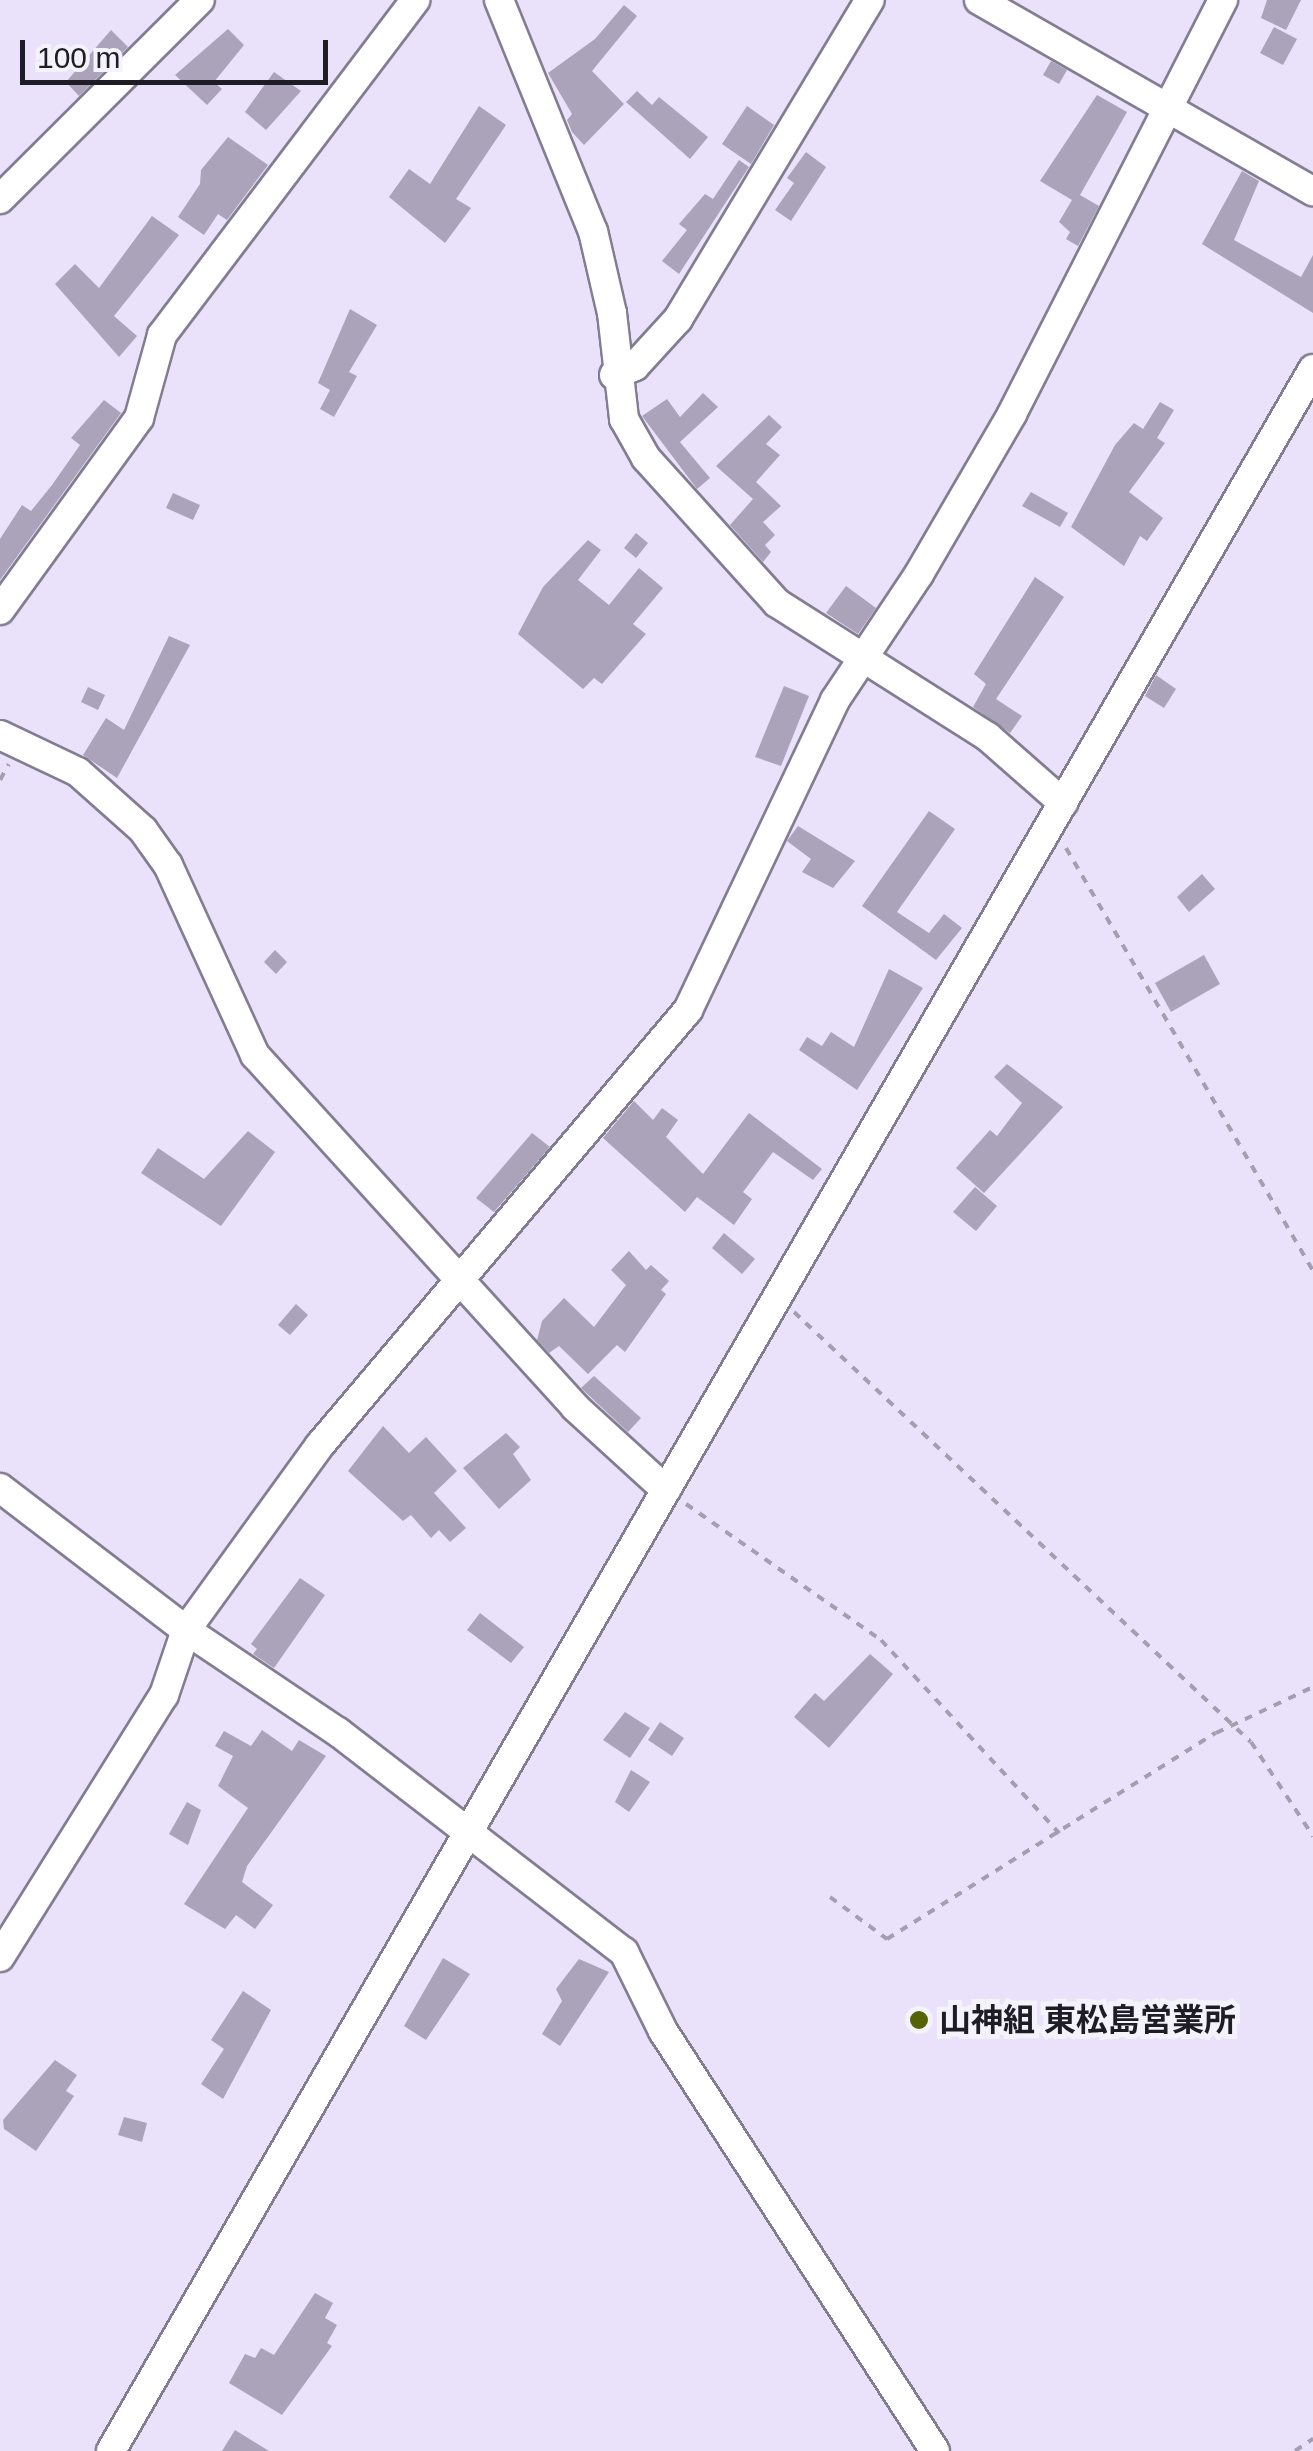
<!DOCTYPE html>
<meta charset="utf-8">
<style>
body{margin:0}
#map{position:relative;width:1313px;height:2451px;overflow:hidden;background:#e9e2fa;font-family:Arial,"Noto Sans JP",sans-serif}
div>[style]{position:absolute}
.building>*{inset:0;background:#aaa3ba}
.path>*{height:4px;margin-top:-2px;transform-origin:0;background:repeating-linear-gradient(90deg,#a39eb0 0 8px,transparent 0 16px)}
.roads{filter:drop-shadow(2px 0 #837d92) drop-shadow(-2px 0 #837d92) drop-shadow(0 2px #837d92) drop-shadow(0 -2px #837d92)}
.minor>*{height:28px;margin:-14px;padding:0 14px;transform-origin:14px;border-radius:14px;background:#fff}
.dots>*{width:28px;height:28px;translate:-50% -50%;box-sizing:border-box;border:5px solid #f4f2fb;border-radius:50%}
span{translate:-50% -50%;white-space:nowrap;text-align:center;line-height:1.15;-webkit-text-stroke:10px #f4f2fb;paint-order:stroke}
.poi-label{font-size:32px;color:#1e1c24;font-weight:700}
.left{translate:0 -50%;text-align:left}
.scale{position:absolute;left:20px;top:40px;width:308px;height:45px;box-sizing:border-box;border:5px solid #1e1c24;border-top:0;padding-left:12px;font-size:30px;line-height:35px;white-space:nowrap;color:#1e1c24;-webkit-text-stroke:8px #f4f2fb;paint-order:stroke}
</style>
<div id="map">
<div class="building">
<i style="clip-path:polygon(1267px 0,1301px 0,1286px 30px,1261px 18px)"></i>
<i style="clip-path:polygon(624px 5px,637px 16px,592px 71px,624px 104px,584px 145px,572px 132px,567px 120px,572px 114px,548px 73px,595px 39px)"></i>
<i style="clip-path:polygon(1274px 27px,1297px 39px,1283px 65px,1260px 53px)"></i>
<i style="clip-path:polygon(228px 29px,244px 45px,214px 82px,222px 89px,207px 105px,175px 75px)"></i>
<i style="clip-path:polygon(111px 30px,128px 47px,79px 96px,66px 82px)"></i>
<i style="clip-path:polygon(1051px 61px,1067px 70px,1059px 84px,1043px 75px)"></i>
<i style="clip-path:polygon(274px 72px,301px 91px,266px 130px,245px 112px)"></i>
<i style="clip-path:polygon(637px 91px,652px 105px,659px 97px,708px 137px,690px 159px,626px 102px)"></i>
<i style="clip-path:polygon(1097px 95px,1127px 112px,1080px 195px,1099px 206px,1078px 246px,1066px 239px,1070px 232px,1059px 222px,1072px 200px,1040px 181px)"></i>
<i style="clip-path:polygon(479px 106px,506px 125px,456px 199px,471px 208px,445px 243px,389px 197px,409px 169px,430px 184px)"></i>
<i style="clip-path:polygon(747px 106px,774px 125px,751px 164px,722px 144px)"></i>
<i style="clip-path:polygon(228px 137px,268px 165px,227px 220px,218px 214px,204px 235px,178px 217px,200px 184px,201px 170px)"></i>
<i style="clip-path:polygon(806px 152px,826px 167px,791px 221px,775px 210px,794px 183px,787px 178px)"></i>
<i style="clip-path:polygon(739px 160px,749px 167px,679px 274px,662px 261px,687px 230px,679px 224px,705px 194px,713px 199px)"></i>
<i style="clip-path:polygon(1242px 171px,1259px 181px,1234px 240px,1301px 277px,1313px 255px,1313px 313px,1202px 244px)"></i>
<i style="clip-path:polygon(152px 216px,179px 235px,114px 316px,137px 336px,119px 357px,55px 284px,75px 264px,99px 288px)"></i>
<i style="clip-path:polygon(350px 309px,377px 325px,349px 372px,357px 376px,334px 417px,320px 409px,330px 390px,318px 383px)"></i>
<i style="clip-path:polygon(703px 393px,718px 407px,680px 442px,710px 478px,697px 489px,642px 416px,667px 399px,680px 417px)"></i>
<i style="clip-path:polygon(104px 400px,121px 413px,0 580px,0 539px,22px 505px,31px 511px,52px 485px,80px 445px,71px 438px)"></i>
<i style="clip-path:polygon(1160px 402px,1174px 410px,1157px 438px,1165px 443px,1129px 492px,1163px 518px,1147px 541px,1140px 536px,1124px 566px,1071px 527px,1115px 445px,1134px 423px,1143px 429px)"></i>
<i style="clip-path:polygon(769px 415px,782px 427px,766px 444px,780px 455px,756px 482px,781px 506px,763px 522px,775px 535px,765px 545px,771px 552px,763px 562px,730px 525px,753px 499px,716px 466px)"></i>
<i style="clip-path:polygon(1031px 492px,1068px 513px,1060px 527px,1022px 506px)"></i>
<i style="clip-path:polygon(173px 493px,200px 505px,193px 520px,166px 508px)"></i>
<i style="clip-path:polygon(636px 533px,648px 543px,636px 558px,624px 548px)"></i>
<i style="clip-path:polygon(588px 540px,601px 550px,578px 580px,609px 605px,639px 568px,663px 588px,633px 624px,646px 634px,602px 684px,594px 678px,583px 689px,518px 634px,543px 587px)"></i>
<i style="clip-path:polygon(1035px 577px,1064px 597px,996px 699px,1022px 716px,1010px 733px,973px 707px,986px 684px,974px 674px)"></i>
<i style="clip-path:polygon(846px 586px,876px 608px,858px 634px,826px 613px)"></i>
<i style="clip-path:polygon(169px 636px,190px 645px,117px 778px,83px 755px,106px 718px,124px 730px)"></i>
<i style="clip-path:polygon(1156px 675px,1176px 689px,1164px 708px,1145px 696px)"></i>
<i style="clip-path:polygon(784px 686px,809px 696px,781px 766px,755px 757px)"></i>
<i style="clip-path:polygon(88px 687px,105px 695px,98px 710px,81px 702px)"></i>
<i style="clip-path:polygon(929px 811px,955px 829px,897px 912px,929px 933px,944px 914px,962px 928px,936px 960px,862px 906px)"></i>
<i style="clip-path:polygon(798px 826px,855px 861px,833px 888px,802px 872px,811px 859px,787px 841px)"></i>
<i style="clip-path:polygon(1202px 874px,1215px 889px,1189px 912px,1177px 897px)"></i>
<i style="clip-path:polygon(275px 950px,287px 962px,276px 974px,264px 962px)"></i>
<i style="clip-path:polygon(1204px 955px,1220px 984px,1171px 1012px,1155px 983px)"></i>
<i style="clip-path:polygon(889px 969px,923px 988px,857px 1090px,799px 1050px,807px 1037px,822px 1046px,831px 1032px,854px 1047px)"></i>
<i style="clip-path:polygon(1007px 1064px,1063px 1107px,984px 1193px,956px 1168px,990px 1130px,997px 1136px,1022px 1103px,994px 1077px)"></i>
<i style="clip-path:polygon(634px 1101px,653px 1120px,662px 1108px,678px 1120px,666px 1137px,703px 1174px,749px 1113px,822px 1169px,813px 1180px,773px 1152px,743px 1192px,752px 1199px,734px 1225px,697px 1197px,685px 1212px,603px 1138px)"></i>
<i style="clip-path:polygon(248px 1131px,275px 1152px,221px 1226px,141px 1173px,158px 1148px,204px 1179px)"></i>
<i style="clip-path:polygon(532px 1133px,550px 1147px,494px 1212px,476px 1198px)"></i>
<i style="clip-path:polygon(975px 1187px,997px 1206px,976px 1231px,953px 1212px)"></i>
<i style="clip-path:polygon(724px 1233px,755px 1259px,742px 1274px,712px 1248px)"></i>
<i style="clip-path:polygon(629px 1251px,646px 1270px,651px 1265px,669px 1281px,661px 1290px,666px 1294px,625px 1352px,617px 1345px,588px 1374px,559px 1346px,549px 1353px,537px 1340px,542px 1321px,564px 1298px,594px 1327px,626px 1285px,611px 1270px)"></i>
<i style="clip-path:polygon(296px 1304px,308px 1315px,290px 1335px,278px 1325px)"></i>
<i style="clip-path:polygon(594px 1376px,641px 1418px,628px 1432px,581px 1388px)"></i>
<i style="clip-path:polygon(383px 1426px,409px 1453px,426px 1437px,457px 1471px,434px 1493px,466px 1528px,450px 1542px,439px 1530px,431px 1538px,411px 1515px,403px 1521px,348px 1471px)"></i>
<i style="clip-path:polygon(506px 1433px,520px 1447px,513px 1454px,531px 1480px,499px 1509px,463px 1468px)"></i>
<i style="clip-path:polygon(300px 1578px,325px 1595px,274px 1668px,253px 1654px,257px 1649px,251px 1644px)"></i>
<i style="clip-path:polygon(480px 1613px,524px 1647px,511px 1663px,467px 1630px)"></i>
<i style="clip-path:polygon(870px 1654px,893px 1674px,829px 1748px,794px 1717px,815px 1693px,824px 1701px)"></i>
<i style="clip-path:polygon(625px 1712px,650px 1728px,630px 1758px,603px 1740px)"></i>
<i style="clip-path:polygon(660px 1722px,684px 1738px,672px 1756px,648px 1740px)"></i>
<i style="clip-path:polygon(262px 1730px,292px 1751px,299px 1740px,326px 1756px,247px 1866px,242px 1882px,273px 1905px,255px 1929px,236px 1915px,225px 1929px,184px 1904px,248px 1808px,218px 1786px,233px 1756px,215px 1746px,224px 1731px,251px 1746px)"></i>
<i style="clip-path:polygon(631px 1770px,650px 1782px,629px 1812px,615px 1802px)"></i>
<i style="clip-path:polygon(187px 1802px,201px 1810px,188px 1845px,169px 1834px)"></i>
<i style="clip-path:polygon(443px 1958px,470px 1974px,426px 2040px,404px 2026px)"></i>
<i style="clip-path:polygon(579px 1959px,609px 1972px,560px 2046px,542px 2034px,562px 2001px,556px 1989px)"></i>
<i style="clip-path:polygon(243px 1991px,271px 2010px,223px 2099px,201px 2084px,224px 2049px,211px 2040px)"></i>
<i style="clip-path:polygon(55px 2060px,77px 2075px,66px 2091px,74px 2096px,36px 2151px,4px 2129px,3px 2120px)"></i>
<i style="clip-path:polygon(124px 2117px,147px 2123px,142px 2142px,118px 2135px)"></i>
<i style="clip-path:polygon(315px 2293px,333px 2303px,325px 2318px,337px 2325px,327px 2343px,332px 2346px,282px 2415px,229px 2383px,245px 2354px,255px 2358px,261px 2348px,274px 2355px)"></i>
<i style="clip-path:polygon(235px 2430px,269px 2451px,222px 2451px)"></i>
</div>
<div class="path">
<i style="left:0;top:780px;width:18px;rotate:-61deg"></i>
<i style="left:1066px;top:848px;width:490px;rotate:59.7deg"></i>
<i style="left:794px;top:1312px;width:627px;rotate:43.26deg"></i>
<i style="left:1251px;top:1742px;width:113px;rotate:56.6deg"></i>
<i style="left:686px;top:1504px;width:238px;rotate:34.9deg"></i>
<i style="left:881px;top:1640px;width:263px;rotate:47.3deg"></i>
<i style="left:830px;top:1897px;width:71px;rotate:36.4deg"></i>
<i style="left:887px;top:1939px;width:388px;rotate:-32.1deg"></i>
<i style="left:1216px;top:1733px;width:107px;rotate:-25.4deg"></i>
<i style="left:1295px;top:2451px;width:22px;rotate:-34deg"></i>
</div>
<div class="roads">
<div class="minor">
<i style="left:499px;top:0;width:249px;rotate:67.9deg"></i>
<i style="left:593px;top:231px;width:84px;rotate:77deg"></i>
<i style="left:612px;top:313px;width:107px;rotate:83.5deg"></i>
<i style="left:624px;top:419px;width:45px;rotate:60.6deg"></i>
<i style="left:646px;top:458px;width:195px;rotate:47.9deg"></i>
<i style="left:777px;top:603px;width:250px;rotate:32.4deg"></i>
<i style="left:988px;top:737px;width:100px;rotate:41.3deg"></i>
<i style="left:979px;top:0;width:385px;rotate:29.8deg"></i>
<i style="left:0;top:199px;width:282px;rotate:-44.9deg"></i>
<i style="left:614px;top:375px;width:23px;rotate:-23deg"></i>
<i style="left:635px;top:366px;width:64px;rotate:-47.5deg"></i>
<i style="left:678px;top:319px;width:372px;rotate:-59deg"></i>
<i style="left:0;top:610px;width:237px;rotate:-54.1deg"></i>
<i style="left:139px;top:418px;width:86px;rotate:-74.5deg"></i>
<i style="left:162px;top:335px;width:420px;rotate:-52.9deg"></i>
<i style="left:0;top:735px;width:86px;rotate:25.4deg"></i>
<i style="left:78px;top:772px;width:87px;rotate:41.7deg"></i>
<i style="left:143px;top:830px;width:43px;rotate:54.5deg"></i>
<i style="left:168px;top:865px;width:209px;rotate:65.4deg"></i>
<i style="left:255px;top:1055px;width:476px;rotate:47.7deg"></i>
<i style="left:575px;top:1407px;width:123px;rotate:42.4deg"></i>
<i style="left:0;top:1488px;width:234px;rotate:37.4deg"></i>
<i style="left:186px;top:1630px;width:183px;rotate:33.9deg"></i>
<i style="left:338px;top:1732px;width:361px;rotate:37.6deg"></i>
<i style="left:624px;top:1952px;width:88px;rotate:63.7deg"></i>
<i style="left:663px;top:2031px;width:500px;rotate:57.07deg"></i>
<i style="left:0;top:1957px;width:309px;rotate:-58deg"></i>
<i style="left:164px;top:1695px;width:69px;rotate:-71.3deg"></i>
<i style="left:186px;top:1630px;width:228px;rotate:-54.1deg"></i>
<i style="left:320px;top:1445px;width:570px;rotate:-49.77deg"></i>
<i style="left:688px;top:1010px;width:343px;rotate:-64.6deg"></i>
<i style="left:835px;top:700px;width:151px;rotate:-56.3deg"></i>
<i style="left:919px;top:574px;width:185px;rotate:-59.8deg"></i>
<i style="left:1012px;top:414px;width:465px;rotate:-63deg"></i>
<i style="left:111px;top:2451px;width:2404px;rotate:-60deg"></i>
</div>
</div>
<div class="dots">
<i style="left:919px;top:2020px;background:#556305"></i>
</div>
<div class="poi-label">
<span class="left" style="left:939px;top:2020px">山神組 東松島営業所</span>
</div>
<div class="scale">100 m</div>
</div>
